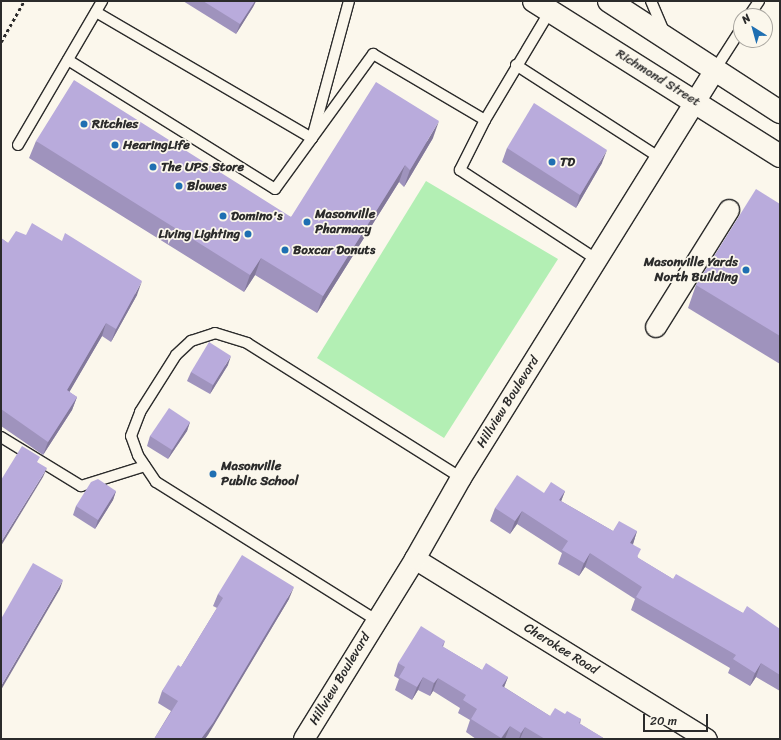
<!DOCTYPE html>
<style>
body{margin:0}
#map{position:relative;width:781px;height:740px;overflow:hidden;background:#fbf7ec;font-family:Sriracha,sans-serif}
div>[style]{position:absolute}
.green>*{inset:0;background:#b3efb4}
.path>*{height:2.5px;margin-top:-1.25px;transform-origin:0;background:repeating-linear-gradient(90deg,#2b2b2b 0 3px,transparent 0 6px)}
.roads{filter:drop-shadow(1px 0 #2b2b2b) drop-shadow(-1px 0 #2b2b2b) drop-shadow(0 1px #2b2b2b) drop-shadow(0 -1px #2b2b2b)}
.lane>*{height:10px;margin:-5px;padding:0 5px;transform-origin:5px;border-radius:5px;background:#fbf7ec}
.street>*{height:20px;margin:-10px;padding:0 10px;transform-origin:10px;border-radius:10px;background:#fbf7ec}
.secondary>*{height:22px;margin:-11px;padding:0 11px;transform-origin:11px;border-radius:11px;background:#fbf7ec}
.wall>*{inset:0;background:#9f93bd}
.shaded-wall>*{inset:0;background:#82789a}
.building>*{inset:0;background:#b9abdc}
.dots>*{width:11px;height:11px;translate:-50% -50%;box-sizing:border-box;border:2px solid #fbf7ec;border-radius:50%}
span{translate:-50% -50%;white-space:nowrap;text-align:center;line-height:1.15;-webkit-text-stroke:3.5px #fbf7ec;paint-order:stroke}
.street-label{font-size:13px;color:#2b2b2b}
.poi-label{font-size:13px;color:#2b2b2b;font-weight:700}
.left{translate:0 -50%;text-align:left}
.right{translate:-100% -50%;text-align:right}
.frame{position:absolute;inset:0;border:2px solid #2b2b2b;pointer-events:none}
.north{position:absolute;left:733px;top:8px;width:40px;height:40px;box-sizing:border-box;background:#fbf7ec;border:1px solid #a8a59f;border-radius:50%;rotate:323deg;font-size:11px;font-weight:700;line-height:16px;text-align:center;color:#2b2b2b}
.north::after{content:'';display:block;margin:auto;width:14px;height:18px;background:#1f6fb2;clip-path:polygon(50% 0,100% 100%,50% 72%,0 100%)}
.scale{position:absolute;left:643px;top:714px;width:65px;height:18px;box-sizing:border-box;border:2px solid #2b2b2b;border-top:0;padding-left:5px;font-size:12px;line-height:14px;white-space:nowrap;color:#2b2b2b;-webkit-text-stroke:3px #fbf7ec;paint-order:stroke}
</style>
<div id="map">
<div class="green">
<i style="clip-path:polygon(426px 181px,558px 259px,444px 438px,317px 358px)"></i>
</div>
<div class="path">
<i style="left:1px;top:42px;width:47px;rotate:-60.7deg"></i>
</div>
<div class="roads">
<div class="lane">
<i style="left:651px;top:1px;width:34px;rotate:67deg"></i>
<i style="left:96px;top:12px;width:250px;rotate:30.3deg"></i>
<i style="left:312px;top:138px;width:104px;rotate:-54deg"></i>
<i style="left:373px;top:54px;width:130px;rotate:30.5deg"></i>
<i style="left:485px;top:120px;width:127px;rotate:-59.2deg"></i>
<i style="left:749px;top:16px;width:18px;rotate:-56deg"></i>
<i style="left:68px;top:60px;width:244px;rotate:31.9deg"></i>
<i style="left:275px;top:189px;width:63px;rotate:-54deg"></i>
<i style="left:312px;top:138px;width:142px;rotate:-74.9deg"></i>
<i style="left:516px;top:65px;width:170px;rotate:32.8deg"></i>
<i style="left:716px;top:68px;width:46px;rotate:-57.3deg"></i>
<i style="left:485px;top:120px;width:56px;rotate:116.6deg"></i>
<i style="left:460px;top:170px;width:163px;rotate:33.2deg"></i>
<i style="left:18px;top:145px;width:167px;rotate:-59.7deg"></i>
<i style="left:1px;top:437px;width:94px;rotate:31.5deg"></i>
<i style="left:81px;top:486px;width:67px;rotate:-17.4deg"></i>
<i style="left:376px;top:620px;width:260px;rotate:-147.9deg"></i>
<i style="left:156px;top:482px;width:32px;rotate:-124deg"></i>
<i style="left:138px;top:455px;width:20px;rotate:-110deg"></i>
<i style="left:131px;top:436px;width:26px;rotate:-69deg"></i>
<i style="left:140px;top:412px;width:67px;rotate:-57.7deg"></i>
<i style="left:176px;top:355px;width:21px;rotate:-43deg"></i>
<i style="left:191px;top:341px;width:25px;rotate:-18deg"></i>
<i style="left:215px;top:333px;width:34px;rotate:17deg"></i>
<i style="left:247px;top:343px;width:253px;rotate:32.2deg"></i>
</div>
<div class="street">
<i style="left:656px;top:327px;width:138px;rotate:-58deg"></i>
<i style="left:415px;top:559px;width:343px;rotate:31.7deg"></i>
<i style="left:304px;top:739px;width:211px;rotate:-58.3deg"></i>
<i style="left:415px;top:559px;width:93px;rotate:-60.4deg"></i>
<i style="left:461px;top:478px;width:483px;rotate:-58.1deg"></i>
</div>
<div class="secondary">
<i style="left:534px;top:1px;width:291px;rotate:32.2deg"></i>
<i style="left:609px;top:1px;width:204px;rotate:33deg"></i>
</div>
</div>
<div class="wall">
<i style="clip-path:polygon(183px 1px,256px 1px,253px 7px,236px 34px)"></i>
<i style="clip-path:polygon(433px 138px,404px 187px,399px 182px,317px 313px,255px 275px,244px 292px,29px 158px,36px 141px,291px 217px)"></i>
<i style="clip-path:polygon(507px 148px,602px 163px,576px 208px,502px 162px)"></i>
<i style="clip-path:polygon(780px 204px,780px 364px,688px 308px,696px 285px)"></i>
<i style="clip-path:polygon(1px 238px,8px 243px,137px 295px,111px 342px,102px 336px,69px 392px,77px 397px,72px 410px,43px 455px,1px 426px)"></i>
<i style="clip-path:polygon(228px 365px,210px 394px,187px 381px,191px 372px)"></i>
<i style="clip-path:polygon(190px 422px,187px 431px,168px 459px,147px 446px,150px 436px)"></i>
<i style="clip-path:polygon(116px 491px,113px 500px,95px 529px,73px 515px,76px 506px)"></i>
<i style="clip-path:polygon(565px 491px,561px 501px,613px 531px,637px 531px,633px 544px,638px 558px,673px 579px,743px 613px,780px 629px,780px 691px,756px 677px,750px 686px,728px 673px,730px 668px,631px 610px,635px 599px,585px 567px,579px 576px,558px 564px,562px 553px,517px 524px,510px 534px,490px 521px,495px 508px,544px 493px)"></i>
<i style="clip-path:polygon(218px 594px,289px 599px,205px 739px,154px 739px,171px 711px,158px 703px,162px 691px,181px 667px,217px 608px,213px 606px)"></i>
<i style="clip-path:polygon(445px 641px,443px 647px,482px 670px,508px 677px,504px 687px,550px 716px,565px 714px,581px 719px,580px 724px,605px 739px,476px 739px,466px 732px,470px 720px,458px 713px,460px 708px,433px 691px,430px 696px,418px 690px,412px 700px,395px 690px,399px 679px,394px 676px,398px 663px)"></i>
</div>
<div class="shaded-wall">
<i style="clip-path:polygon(255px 1px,256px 1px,253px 7px,236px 34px,240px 24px)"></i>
<i style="clip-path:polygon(439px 121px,433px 138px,404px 187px,410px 170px)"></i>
<i style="clip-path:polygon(607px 150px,602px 163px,576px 208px,580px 195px)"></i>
<i style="clip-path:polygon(405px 165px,399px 182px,317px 313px,323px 296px)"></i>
<i style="clip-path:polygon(261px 258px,255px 275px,244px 292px,250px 275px)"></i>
<i style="clip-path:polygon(142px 281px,137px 295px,111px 342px,116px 329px)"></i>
<i style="clip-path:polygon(106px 323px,102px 336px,63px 403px,67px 390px)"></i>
<i style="clip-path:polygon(231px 356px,228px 365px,210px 394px,213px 385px)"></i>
<i style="clip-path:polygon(77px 397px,72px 410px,43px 455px,48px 442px)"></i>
<i style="clip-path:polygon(190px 422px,187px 431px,168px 459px,172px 450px)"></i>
<i style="clip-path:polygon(47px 468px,43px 477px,1px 546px,1px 542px)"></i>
<i style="clip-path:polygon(116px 491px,113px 500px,95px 529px,98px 520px)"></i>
<i style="clip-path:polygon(565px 491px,560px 504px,559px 500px)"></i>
<i style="clip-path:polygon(522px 511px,517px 524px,510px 534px,515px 521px)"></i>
<i style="clip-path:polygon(637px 531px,633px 544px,630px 543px)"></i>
<i style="clip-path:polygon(590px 553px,585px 567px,579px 576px,584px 563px)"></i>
<i style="clip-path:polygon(63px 580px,60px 589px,1px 690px,1px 686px)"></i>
<i style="clip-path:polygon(294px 587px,289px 599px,208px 735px,205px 739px,201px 739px)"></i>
<i style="clip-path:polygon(761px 663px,756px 677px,750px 686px,755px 673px)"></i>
<i style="clip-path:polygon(423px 677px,418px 690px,412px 700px,417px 687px)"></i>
<i style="clip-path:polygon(508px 677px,503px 690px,502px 686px)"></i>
<i style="clip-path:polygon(438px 678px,433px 691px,430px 696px,434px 683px)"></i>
<i style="clip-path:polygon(510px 726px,505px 739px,501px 739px)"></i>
<i style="clip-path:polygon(525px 727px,520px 739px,519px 739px,521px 733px)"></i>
</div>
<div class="building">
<i style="clip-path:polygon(203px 1px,255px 1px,240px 24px)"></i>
<i style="clip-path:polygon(74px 80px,291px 217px,376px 82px,439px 121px,410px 170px,405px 165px,323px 296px,261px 258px,250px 275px,36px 141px)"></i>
<i style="clip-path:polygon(534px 103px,607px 150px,580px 195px,507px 148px)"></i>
<i style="clip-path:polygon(756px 189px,780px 204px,780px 336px,696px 285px)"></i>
<i style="clip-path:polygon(32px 223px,62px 241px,65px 233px,142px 281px,116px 329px,106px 323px,67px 390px,77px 397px,48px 442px,1px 409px,1px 238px,8px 243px,16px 231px,26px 235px)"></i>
<i style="clip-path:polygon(209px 342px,231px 356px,213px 385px,191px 372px)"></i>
<i style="clip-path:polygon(169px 408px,190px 422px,172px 450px,150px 436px)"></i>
<i style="clip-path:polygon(22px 446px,40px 457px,37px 462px,47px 468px,1px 542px,1px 480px)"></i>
<i style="clip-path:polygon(517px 475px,544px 493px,551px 482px,565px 491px,559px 500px,613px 531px,619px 521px,637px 531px,630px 543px,641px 549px,637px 557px,673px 579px,676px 574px,743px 613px,747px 606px,780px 629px,780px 675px,761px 663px,755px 673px,733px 659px,736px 655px,636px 597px,642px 587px,590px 553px,584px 563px,562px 550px,568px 541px,522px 511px,515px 521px,495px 508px)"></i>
<i style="clip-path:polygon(98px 479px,116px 491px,98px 520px,76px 506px,91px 482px)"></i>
<i style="clip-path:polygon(242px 555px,294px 587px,213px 723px,201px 739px,154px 739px,178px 701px,162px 691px,178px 665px,181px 667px,223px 598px,218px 594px)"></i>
<i style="clip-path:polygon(33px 563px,63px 580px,1px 686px,1px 619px)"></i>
<i style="clip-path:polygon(421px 626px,445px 641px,442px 646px,482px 670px,486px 663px,508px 677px,502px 686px,550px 716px,555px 708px,565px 714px,567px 711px,581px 719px,579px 723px,605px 739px,545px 739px,525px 727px,521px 733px,510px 726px,501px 738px,471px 719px,477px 709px,463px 700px,466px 695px,438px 678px,434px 683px,423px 677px,417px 687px,399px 677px,405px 667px,398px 663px)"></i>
</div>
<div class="dots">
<i style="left:84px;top:124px;background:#1f6fb2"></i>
<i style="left:115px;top:145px;background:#1f6fb2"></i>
<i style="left:552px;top:162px;background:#1f6fb2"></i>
<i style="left:153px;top:167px;background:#1f6fb2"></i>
<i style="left:179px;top:186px;background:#1f6fb2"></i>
<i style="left:223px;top:216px;background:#1f6fb2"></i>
<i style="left:307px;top:222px;background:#1f6fb2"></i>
<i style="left:248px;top:234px;background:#1f6fb2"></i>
<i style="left:285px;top:250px;background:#1f6fb2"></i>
<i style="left:746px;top:270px;background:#1f6fb2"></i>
<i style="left:213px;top:474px;background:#1f6fb2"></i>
</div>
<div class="street-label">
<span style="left:658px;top:78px;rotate:32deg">Richmond Street</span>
<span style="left:508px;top:402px;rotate:-58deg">Hillview Boulevard</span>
<span style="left:561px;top:649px;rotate:32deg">Cherokee Road</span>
<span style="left:340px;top:679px;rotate:-59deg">Hillview Boulevard</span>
</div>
<div class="poi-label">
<span class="left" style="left:92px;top:124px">Ritchies</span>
<span class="left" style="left:123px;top:145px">HearingLife</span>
<span class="left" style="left:560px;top:162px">TD</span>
<span class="left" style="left:161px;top:167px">The UPS Store</span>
<span class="left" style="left:187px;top:186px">Blowes</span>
<span class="left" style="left:315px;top:222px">Masonville<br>Pharmacy</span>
<span class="left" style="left:231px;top:216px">Domino's</span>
<span class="right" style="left:240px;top:234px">Living Lighting</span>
<span class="left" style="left:293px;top:250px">Boxcar Donuts</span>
<span class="right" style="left:738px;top:270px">Masonville Yards<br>North Building</span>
<span class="left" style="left:221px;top:474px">Masonville<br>Public School</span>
</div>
<div class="frame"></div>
<div class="north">N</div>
<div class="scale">20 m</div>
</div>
